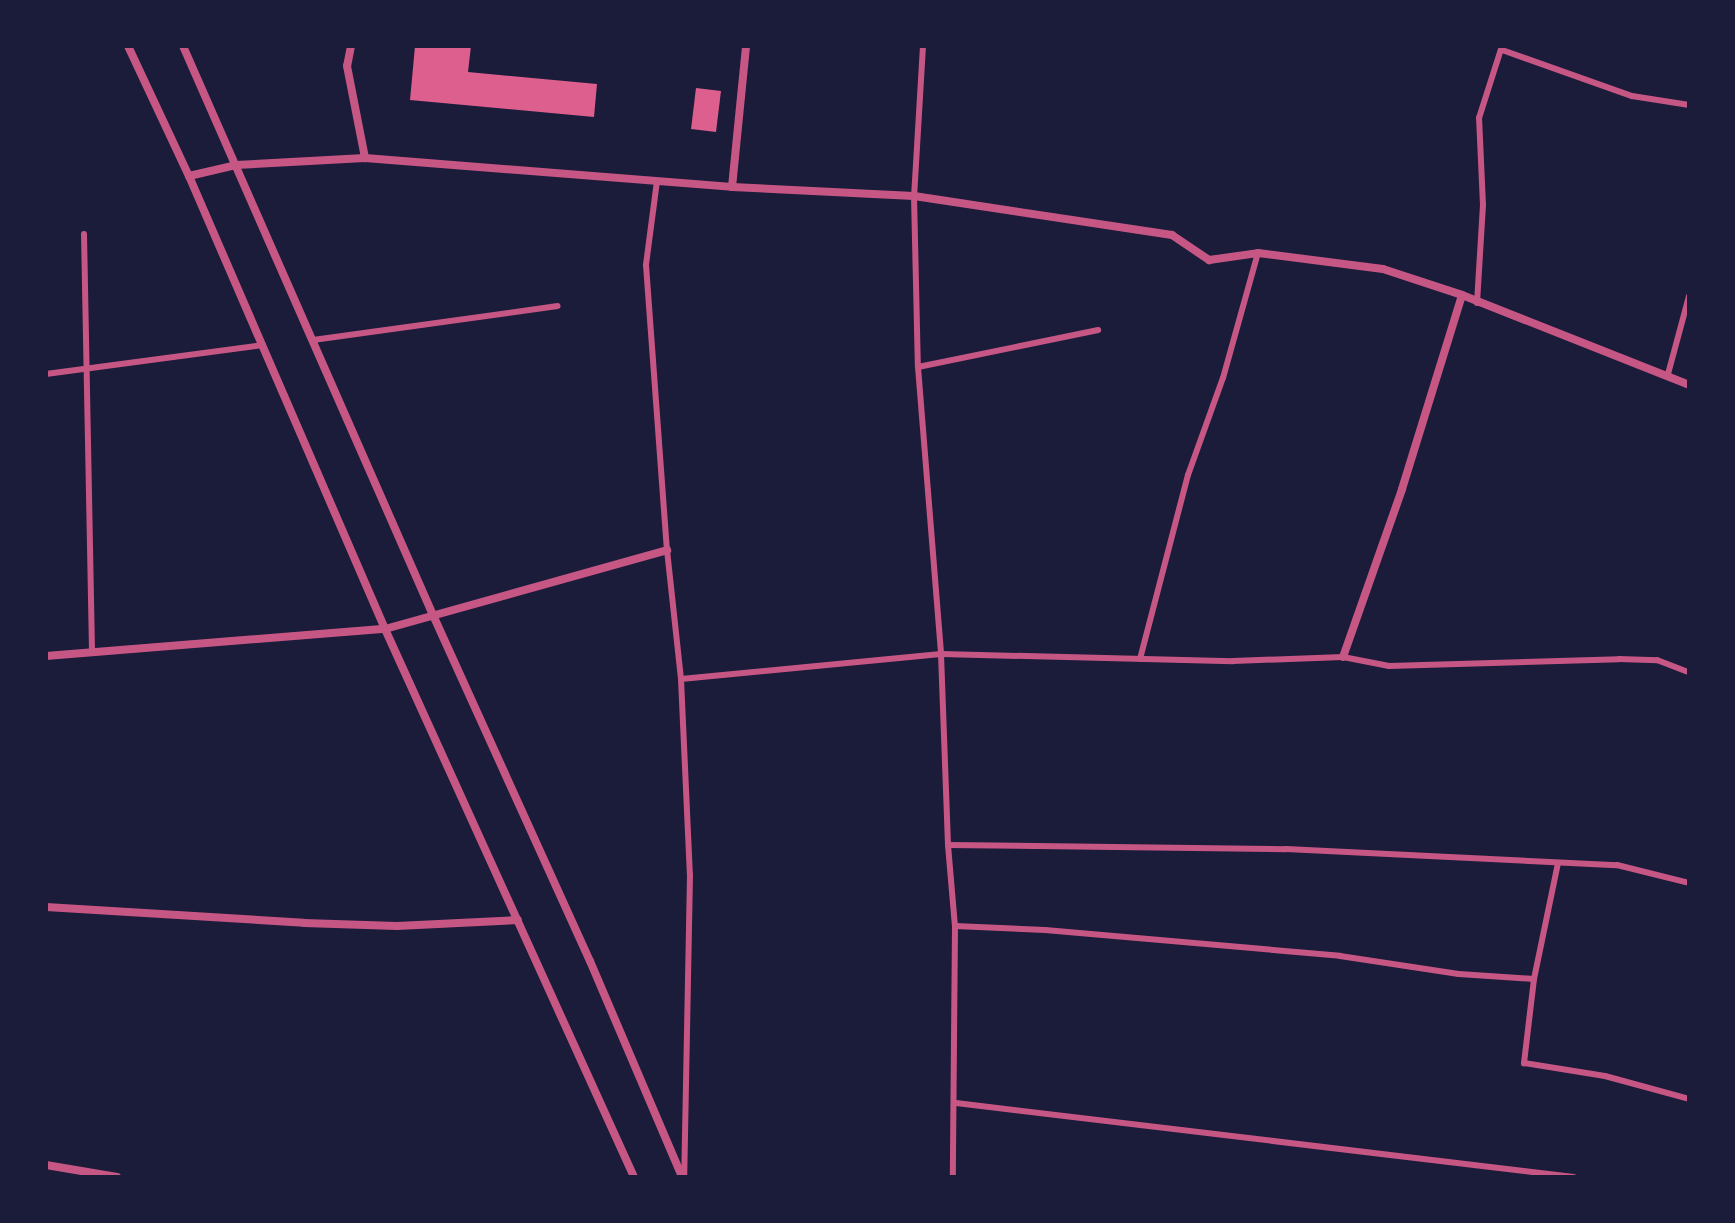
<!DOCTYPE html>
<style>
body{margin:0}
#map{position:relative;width:1735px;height:1223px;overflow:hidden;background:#1b1b3a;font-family:"Times New Roman",serif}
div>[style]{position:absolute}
.building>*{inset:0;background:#dd5f8e}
.service>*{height:6px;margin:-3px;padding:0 3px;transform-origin:3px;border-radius:3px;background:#c65784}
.minor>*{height:8px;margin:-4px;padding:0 4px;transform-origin:4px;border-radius:4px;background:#c65784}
span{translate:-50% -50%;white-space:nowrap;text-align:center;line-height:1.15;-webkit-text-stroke:8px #1b1b3a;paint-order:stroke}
.frame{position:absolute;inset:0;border:48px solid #1b1b3a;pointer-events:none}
</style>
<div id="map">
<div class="building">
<i style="clip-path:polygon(415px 46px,471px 46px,468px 72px,597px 84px,594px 117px,410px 100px)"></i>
<i style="clip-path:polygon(696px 88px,721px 91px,716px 132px,691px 129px)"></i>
</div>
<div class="service">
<i style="left:923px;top:46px;width:150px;rotate:93.4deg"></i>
<i style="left:914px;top:196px;width:171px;rotate:88.7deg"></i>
<i style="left:918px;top:367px;width:288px;rotate:85.4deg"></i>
<i style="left:941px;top:654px;width:191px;rotate:87.9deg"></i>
<i style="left:948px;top:845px;width:81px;rotate:85.1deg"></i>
<i style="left:955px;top:926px;width:251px;rotate:90.5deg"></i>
<i style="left:1502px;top:50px;width:138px;rotate:19.5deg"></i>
<i style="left:1632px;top:96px;width:58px;rotate:9deg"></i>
<i style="left:657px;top:181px;width:85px;rotate:97.5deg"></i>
<i style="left:646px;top:265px;width:286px;rotate:85.8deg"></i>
<i style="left:667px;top:550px;width:130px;rotate:83.8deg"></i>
<i style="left:681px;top:679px;width:196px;rotate:87.4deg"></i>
<i style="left:690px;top:875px;width:302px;rotate:91.1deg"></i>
<i style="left:84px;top:234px;width:416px;rotate:88.9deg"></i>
<i style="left:1477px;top:303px;width:98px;rotate:-86.5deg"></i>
<i style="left:1483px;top:205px;width:87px;rotate:-92.6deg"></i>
<i style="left:1479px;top:118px;width:76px;rotate:-72.3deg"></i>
<i style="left:313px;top:340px;width:247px;rotate:-7.9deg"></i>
<i style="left:918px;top:367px;width:184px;rotate:-11.6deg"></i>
<i style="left:46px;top:374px;width:219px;rotate:-7.6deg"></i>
<i style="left:1668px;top:374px;width:81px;rotate:-74.9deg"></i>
<i style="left:1140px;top:659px;width:190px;rotate:-75.4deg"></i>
<i style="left:1188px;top:475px;width:103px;rotate:-70.2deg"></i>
<i style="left:1223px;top:378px;width:130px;rotate:-74.4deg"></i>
<i style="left:681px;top:679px;width:261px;rotate:-5.5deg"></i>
<i style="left:941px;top:654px;width:292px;rotate:1.4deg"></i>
<i style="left:1233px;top:661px;width:110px;rotate:-2.1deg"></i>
<i style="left:1343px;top:657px;width:47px;rotate:11.1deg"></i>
<i style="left:1389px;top:666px;width:230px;rotate:-1.7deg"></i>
<i style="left:1619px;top:659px;width:38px;rotate:2deg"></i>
<i style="left:1657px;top:660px;width:34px;rotate:21deg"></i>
<i style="left:948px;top:845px;width:338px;rotate:0.7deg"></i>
<i style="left:1286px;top:849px;width:331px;rotate:2.8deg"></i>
<i style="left:1617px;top:865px;width:74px;rotate:14deg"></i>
<i style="left:1558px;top:863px;width:118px;rotate:101.7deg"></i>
<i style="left:1534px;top:979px;width:85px;rotate:96.8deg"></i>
<i style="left:1524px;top:1063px;width:82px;rotate:9.1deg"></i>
<i style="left:1605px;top:1076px;width:87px;rotate:15.3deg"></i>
<i style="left:955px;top:926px;width:90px;rotate:2.5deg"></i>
<i style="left:1045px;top:930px;width:296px;rotate:5deg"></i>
<i style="left:1340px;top:956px;width:120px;rotate:8.6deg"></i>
<i style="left:1459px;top:974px;width:75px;rotate:3.8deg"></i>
<i style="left:956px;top:1103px;width:622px;rotate:6.83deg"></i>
</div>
<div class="minor">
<i style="left:128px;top:46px;width:144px;rotate:64.9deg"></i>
<i style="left:189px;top:176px;width:494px;rotate:66.6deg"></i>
<i style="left:385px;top:629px;width:602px;rotate:65.56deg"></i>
<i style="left:183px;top:46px;width:621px;rotate:66.28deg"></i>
<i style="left:433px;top:615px;width:380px;rotate:65.6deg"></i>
<i style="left:590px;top:961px;width:235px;rotate:66.9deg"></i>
<i style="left:351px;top:46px;width:20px;rotate:101deg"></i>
<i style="left:347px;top:66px;width:94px;rotate:78.9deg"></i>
<i style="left:189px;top:176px;width:48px;rotate:-13.2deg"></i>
<i style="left:236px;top:165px;width:129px;rotate:-3.1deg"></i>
<i style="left:365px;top:158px;width:368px;rotate:4.5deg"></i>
<i style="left:732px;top:187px;width:182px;rotate:2.8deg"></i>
<i style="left:914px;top:196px;width:261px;rotate:8.6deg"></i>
<i style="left:1172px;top:235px;width:45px;rotate:34deg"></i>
<i style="left:1209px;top:260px;width:49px;rotate:-8.1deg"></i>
<i style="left:1258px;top:253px;width:126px;rotate:7.3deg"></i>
<i style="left:1383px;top:269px;width:83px;rotate:18.2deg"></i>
<i style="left:1462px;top:295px;width:244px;rotate:21.6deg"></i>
<i style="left:732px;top:187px;width:142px;rotate:-84.3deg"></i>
<i style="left:46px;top:656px;width:340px;rotate:-4.6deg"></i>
<i style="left:385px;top:629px;width:293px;rotate:-15.6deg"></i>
<i style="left:1343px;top:657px;width:178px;rotate:-70.6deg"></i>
<i style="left:1402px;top:489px;width:203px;rotate:-72.8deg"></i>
<i style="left:46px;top:907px;width:258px;rotate:3.5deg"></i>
<i style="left:304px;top:923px;width:93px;rotate:1.8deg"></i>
<i style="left:397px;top:926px;width:121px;rotate:-2.8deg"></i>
<i style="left:46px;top:1165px;width:72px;rotate:9.6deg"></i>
</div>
<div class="frame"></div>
</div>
